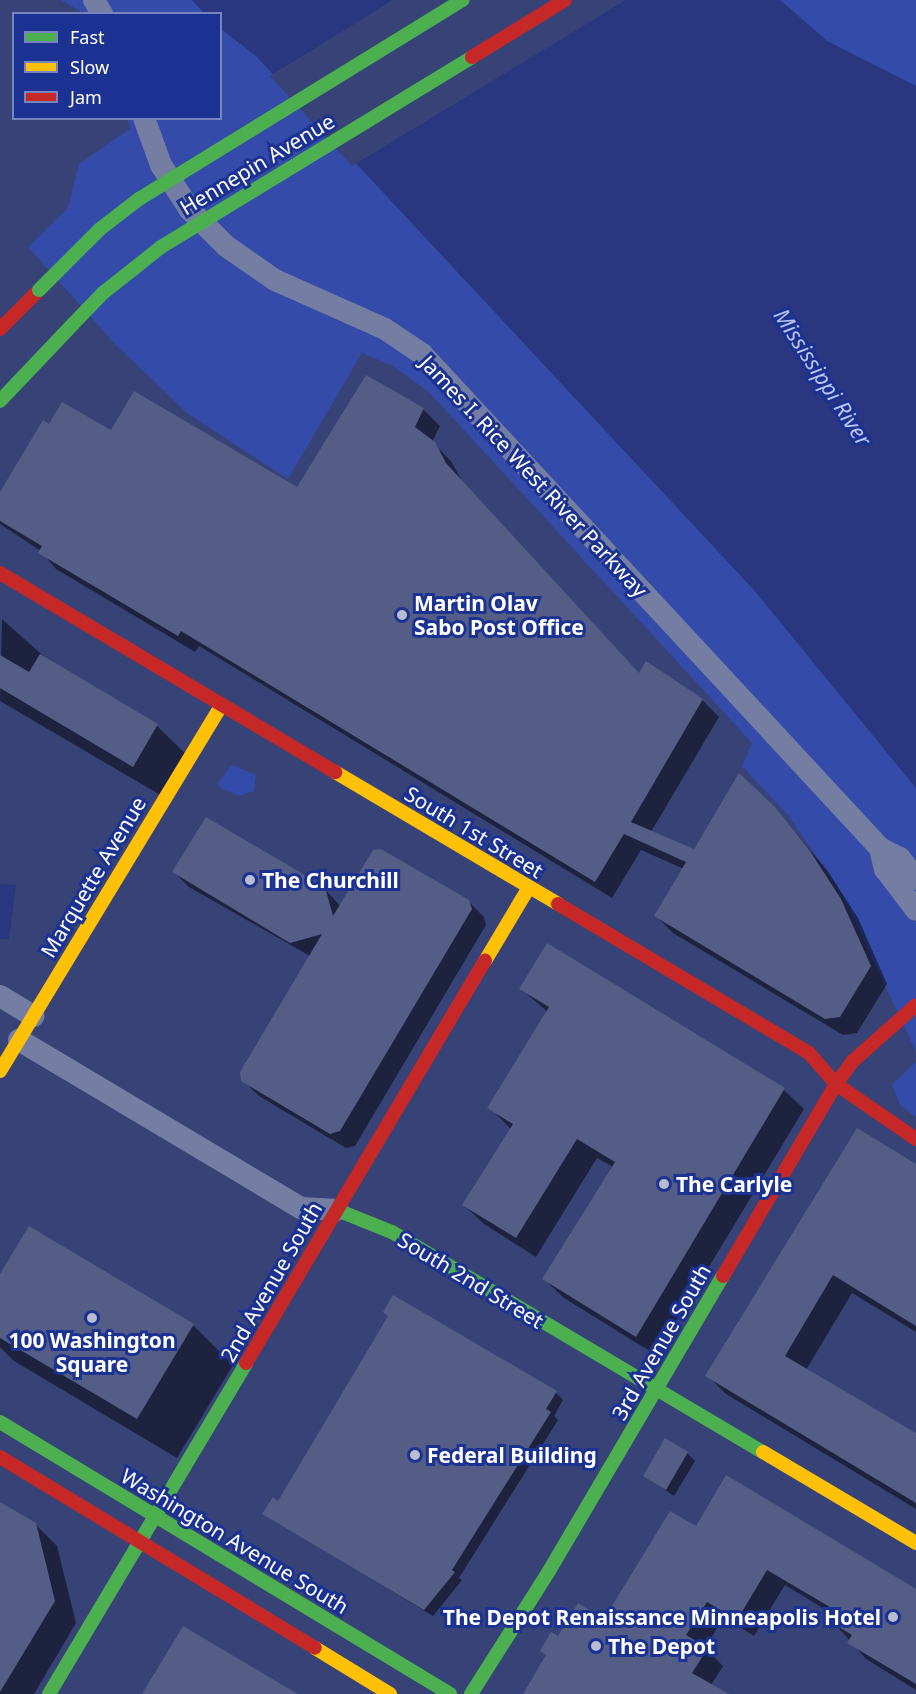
<!DOCTYPE html>
<style>
body{margin:0}
#map{position:relative;width:916px;height:1694px;overflow:hidden;background:#374377;font-family:"Noto Sans",sans-serif}
div>[style]{position:absolute}
.green>*{inset:0;background:#344ba9}
.water>*{inset:0;background:#28377f}
.pier>*{inset:0;background:#374377}
.shadow>*{inset:0;background:#0007}
.building>*{inset:0;background:#535d86}
.street>*{height:22px;margin:-11px;padding:0 11px;transform-origin:11px;border-radius:11px;background:#747ea2}
.fast>*{height:14px;margin:-7px;padding:0 7px;transform-origin:7px;border-radius:7px;background:#4caf50}
.slow>*{height:14px;margin:-7px;padding:0 7px;transform-origin:7px;border-radius:7px;background:#ffc107}
.jam>*{height:14px;margin:-7px;padding:0 7px;transform-origin:7px;border-radius:7px;background:#c62828}
.fast-bridge>*{height:14px;margin:-7px;padding:0 7px;transform-origin:7px;border-radius:7px;background:#4caf50}
.jam-bridge>*{height:14px;margin:-7px;padding:0 7px;transform-origin:7px;border-radius:7px;background:#c62828}
.dots>*{width:16px;height:16px;translate:-50% -50%;box-sizing:border-box;border:3px solid #1c3292;border-radius:50%}
span{translate:-50% -50%;white-space:nowrap;text-align:center;line-height:1.15;-webkit-text-stroke:6px #1c3292;paint-order:stroke}
.street-label{font-size:21px;color:#fff}
.poi-label{font-size:21px;color:#fff;font-weight:700}
.left{translate:0 -50%;text-align:left}
.right{translate:-100% -50%;text-align:right}
.water-label{font-size:22px;color:#b8c5f5;font-style:italic}
.legend{position:absolute;left:12px;top:12px;width:210px;height:108px;box-sizing:border-box;background:#1c3292;border:2px solid #7784be;margin:0;padding:8px 10px;list-style:none;font-size:18px;color:#fff}
.legend li{display:flex;align-items:center;gap:12px;height:30px}
.legend b{width:30px;border:2px solid #7784be}
</style>
<div id="map">
<div class="green">
<i style="clip-path:polygon(61px 0,192px 0,204px 13px,83px 13px)"></i>
<i style="clip-path:polygon(780px 0,916px 0,916px 86px,827px 41px)"></i>
<i style="clip-path:polygon(221px 29px,256px 56px,754px 590px,916px 788px,916px 1052px,843px 895px,788px 815px,742px 766px,752px 743px,429px 392px,393px 366px,362px 353px,288px 479px,187px 413px,115px 344px,28px 247px,68px 208px,79px 164px,131px 128px,127px 119px,220px 118px)"></i>
<i style="clip-path:polygon(232px 765px,256px 775px,254px 791px,239px 796px,220px 788px,218px 782px)"></i>
<i style="clip-path:polygon(916px 1062px,916px 1117px,900px 1105px,892px 1085px)"></i>
</div>
<div class="water">
<i style="clip-path:polygon(192px 0,780px 0,827px 41px,916px 86px,916px 788px,754px 590px,256px 56px,221px 29px,220px 14px,204px 13px)"></i>
<i style="clip-path:polygon(0 884px,16px 885px,9px 939px,0 939px)"></i>
</div>
<div class="pier">
<i style="clip-path:polygon(393px 0,626px 0,352px 166px,270px 76px)"></i>
</div>
<div class="shadow">
<i style="clip-path:polygon(423px 409px,440px 426px,432px 442px,451px 461px,462px 481px,639px 675px,702px 700px,719px 717px,651px 832px,695px 851px,774px 808px,827px 870px,858px 918px,887px 984px,857px 1033px,843px 1035px,673px 933px,656px 916px,684px 869px,641px 850px,612px 898px,199px 646px,195px 652px,56px 569px,41px 551px,0 524px,0 495px,50px 426px,111px 432px,297px 489px)"></i>
<i style="clip-path:polygon(2px 619px,49px 661px,157px 726px,191px 759px,167px 799px,0 701px)"></i>
<i style="clip-path:polygon(174px 872px,324px 888px,341px 907px,468px 901px,484px 917px,486px 925px,355px 1146px,346px 1148px,259px 1096px,243px 1080px,310px 956px,189px 887px)"></i>
<i style="clip-path:polygon(547px 945px,784px 1090px,804px 1109px,656px 1355px,564px 1298px,544px 1279px,613px 1167px,597px 1158px,536px 1257px,484px 1224px,464px 1205px,511px 1129px,489px 1107px,548px 1012px,521px 989px)"></i>
<i style="clip-path:polygon(916px 1166px,916px 1332px,852px 1293px,806px 1370px,916px 1434px,916px 1509px,726px 1394px,707px 1375px)"></i>
<i style="clip-path:polygon(0 1277px,193px 1325px,233px 1365px,177px 1458px,14px 1361px,0 1347px)"></i>
<i style="clip-path:polygon(389px 1317px,556px 1393px,563px 1400px,554px 1416px,558px 1420px,459px 1578px,462px 1580px,433px 1616px,264px 1514px,279px 1503px)"></i>
<i style="clip-path:polygon(687px 1453px,695px 1461px,674px 1496px,645px 1476px)"></i>
<i style="clip-path:polygon(0 1504px,35px 1524px,57px 1546px,76px 1623px,34px 1694px,0 1694px)"></i>
<i style="clip-path:polygon(696px 1528px,916px 1591px,916px 1690px,866px 1659px,835px 1624px,839px 1618px,785px 1585px,754px 1636px,724px 1617px,705px 1648px,723px 1666px,711px 1685px,726px 1694px,532px 1694px,547px 1656px,541px 1651px,559px 1638px,605px 1621px)"></i>
</div>
<div class="building">
<i style="clip-path:polygon(366px 375px,424px 408px,415px 427px,435px 442px,446px 463px,639px 673px,646px 661px,703px 699px,631px 822px,694px 849px,739px 773px,775px 807px,810px 851px,841px 899px,871px 966px,840px 1017px,825px 1019px,654px 916px,686px 862px,624px 834px,595px 882px,181px 631px,178px 636px,38px 553px,42px 546px,0 521px,0 492px,43px 420px,49px 424px,62px 402px,111px 430px,134px 391px,297px 487px)"></i>
<i style="clip-path:polygon(40px 654px,158px 724px,133px 767px,0 688px,0 655px,29px 672px)"></i>
<i style="clip-path:polygon(206px 817px,325px 887px,333px 916px,373px 850px,381px 849px,469px 900px,472px 909px,340px 1131px,330px 1134px,241px 1081px,240px 1072px,322px 934px,290px 943px,172px 872px)"></i>
<i style="clip-path:polygon(547px 943px,785px 1088px,636px 1337px,542px 1279px,615px 1162px,577px 1139px,516px 1238px,462px 1205px,513px 1124px,487px 1108px,549px 1007px,519px 989px)"></i>
<i style="clip-path:polygon(857px 1128px,916px 1164px,916px 1326px,833px 1275px,785px 1356px,916px 1433px,916px 1503px,705px 1376px)"></i>
<i style="clip-path:polygon(29px 1226px,194px 1324px,137px 1419px,0 1338px,0 1274px)"></i>
<i style="clip-path:polygon(393px 1295px,557px 1391px,546px 1409px,551px 1412px,452px 1570px,455px 1572px,424px 1610px,262px 1514px,273px 1497px,278px 1501px,388px 1316px,383px 1312px)"></i>
<i style="clip-path:polygon(665px 1438px,688px 1452px,666px 1490px,643px 1476px)"></i>
<i style="clip-path:polygon(726px 1475px,916px 1589px,916px 1684px,847px 1643px,852px 1635px,834px 1624px,840px 1613px,767px 1570px,737px 1620px,707px 1602px,686px 1635px,708px 1648px,692px 1673px,729px 1694px,523px 1694px,546px 1655px,540px 1651px,551px 1632px,558px 1636px,578px 1603px,604px 1619px,670px 1511px,696px 1526px)"></i>
<i style="clip-path:polygon(0 1502px,36px 1523px,55px 1601px,0 1692px)"></i>
<i style="clip-path:polygon(183px 1626px,298px 1694px,142px 1694px)"></i>
</div>
<div class="street">
<i style="left:94px;top:0;width:16px;rotate:60deg"></i>
<i style="left:144px;top:118px;width:50px;rotate:70.1deg"></i>
<i style="left:161px;top:165px;width:54px;rotate:57.2deg"></i>
<i style="left:190px;top:210px;width:51px;rotate:45deg"></i>
<i style="left:226px;top:246px;width:60px;rotate:34.8deg"></i>
<i style="left:275px;top:280px;width:120px;rotate:24deg"></i>
<i style="left:385px;top:329px;width:45px;rotate:34deg"></i>
<i style="left:422px;top:354px;width:674px;rotate:47.17deg"></i>
<i style="left:880px;top:848px;width:22px;rotate:27deg"></i>
<i style="left:900px;top:858px;width:26px;rotate:53deg"></i>
<i style="left:880px;top:848px;width:22px;rotate:77deg"></i>
<i style="left:885px;top:869px;width:51px;rotate:52.9deg"></i>
<i style="left:0;top:996px;width:39px;rotate:31deg"></i>
<i style="left:19px;top:1040px;width:328px;rotate:30.8deg"></i>
<i style="left:301px;top:1208px;width:36px;rotate:3deg"></i>
</div>
<div class="fast">
<i style="left:0;top:401px;width:106px;rotate:-46.5deg"></i>
<i style="left:337px;top:1210px;width:59px;rotate:21.8deg"></i>
<i style="left:392px;top:1232px;width:431px;rotate:30.7deg"></i>
<i style="left:0;top:1422px;width:526px;rotate:31.15deg"></i>
<i style="left:49px;top:1694px;width:385px;rotate:-59.2deg"></i>
<i style="left:471px;top:1694px;width:146px;rotate:-57.6deg"></i>
<i style="left:549px;top:1571px;width:342px;rotate:-59.5deg"></i>
</div>
<div class="slow">
<i style="left:335px;top:772px;width:259px;rotate:30.6deg"></i>
<i style="left:485px;top:961px;width:84px;rotate:-59.2deg"></i>
<i style="left:0;top:1071px;width:428px;rotate:-58.8deg"></i>
<i style="left:763px;top:1452px;width:178px;rotate:30.7deg"></i>
<i style="left:315px;top:1648px;width:88px;rotate:31.5deg"></i>
</div>
<div class="jam">
<i style="left:0;top:329px;width:55px;rotate:-45deg"></i>
<i style="left:0;top:573px;width:390px;rotate:30.7deg"></i>
<i style="left:558px;top:904px;width:292px;rotate:30.7deg"></i>
<i style="left:809px;top:1053px;width:41px;rotate:48.9deg"></i>
<i style="left:836px;top:1084px;width:97px;rotate:34.5deg"></i>
<i style="left:723px;top:1276px;width:223px;rotate:-59.5deg"></i>
<i style="left:836px;top:1084px;width:29px;rotate:-54deg"></i>
<i style="left:853px;top:1061px;width:84px;rotate:-41.6deg"></i>
<i style="left:246px;top:1363px;width:468px;rotate:-59.3deg"></i>
<i style="left:0;top:1457px;width:368px;rotate:31.2deg"></i>
</div>
<div class="fast-bridge">
<i style="left:39px;top:290px;width:86px;rotate:-45deg"></i>
<i style="left:100px;top:229px;width:49px;rotate:-37.6deg"></i>
<i style="left:139px;top:199px;width:380px;rotate:-31.6deg"></i>
<i style="left:73px;top:324px;width:43px;rotate:-45.9deg"></i>
<i style="left:103px;top:293px;width:74px;rotate:-38.4deg"></i>
<i style="left:161px;top:247px;width:364px;rotate:-31.4deg"></i>
</div>
<div class="jam-bridge">
<i style="left:472px;top:57px;width:109px;rotate:-31.5deg"></i>
</div>
<div class="dots">
<i style="left:402px;top:615px;background:#b9bdcf"></i>
<i style="left:250px;top:880px;background:#b9bdcf"></i>
<i style="left:664px;top:1184px;background:#b9bdcf"></i>
<i style="left:92px;top:1318px;background:#b9bdcf"></i>
<i style="left:415px;top:1455px;background:#b9bdcf"></i>
<i style="left:893px;top:1617px;background:#b9bdcf"></i>
<i style="left:596px;top:1646px;background:#b9bdcf"></i>
</div>
<div class="street-label">
<span style="left:257px;top:164px;rotate:-31deg">Hennepin Avenue</span>
<span style="left:534px;top:476px;rotate:47deg">James I. Rice West River Parkway</span>
<span style="left:474px;top:832px;rotate:31deg">South 1st Street</span>
<span style="left:93px;top:877px;rotate:-59deg">Marquette Avenue</span>
<span style="left:471px;top:1280px;rotate:31deg">South 2nd Street</span>
<span style="left:271px;top:1282px;rotate:-60deg">2nd Avenue South</span>
<span style="left:661px;top:1342px;rotate:-60deg">3rd Avenue South</span>
<span style="left:235px;top:1541px;rotate:31deg">Washington Avenue South</span>
</div>
<div class="poi-label">
<span class="left" style="left:414px;top:615px">Martin Olav<br>Sabo Post Office</span>
<span class="left" style="left:262px;top:880px">The Churchill</span>
<span class="left" style="left:676px;top:1184px">The Carlyle</span>
<span style="left:92px;top:1352px">100 Washington<br>Square</span>
<span class="left" style="left:427px;top:1455px">Federal Building</span>
<span class="right" style="left:881px;top:1617px">The Depot Renaissance Minneapolis Hotel</span>
<span class="left" style="left:608px;top:1646px">The Depot</span>
</div>
<div class="water-label">
<span style="left:823px;top:377px;rotate:57deg">Mississippi River</span>
</div>
<ul class="legend">
<li><b style="height:8px;background:#4caf50"></b>Fast</li>
<li><b style="height:8px;background:#ffc107"></b>Slow</li>
<li><b style="height:8px;background:#c62828"></b>Jam</li>
</ul>
</div>
